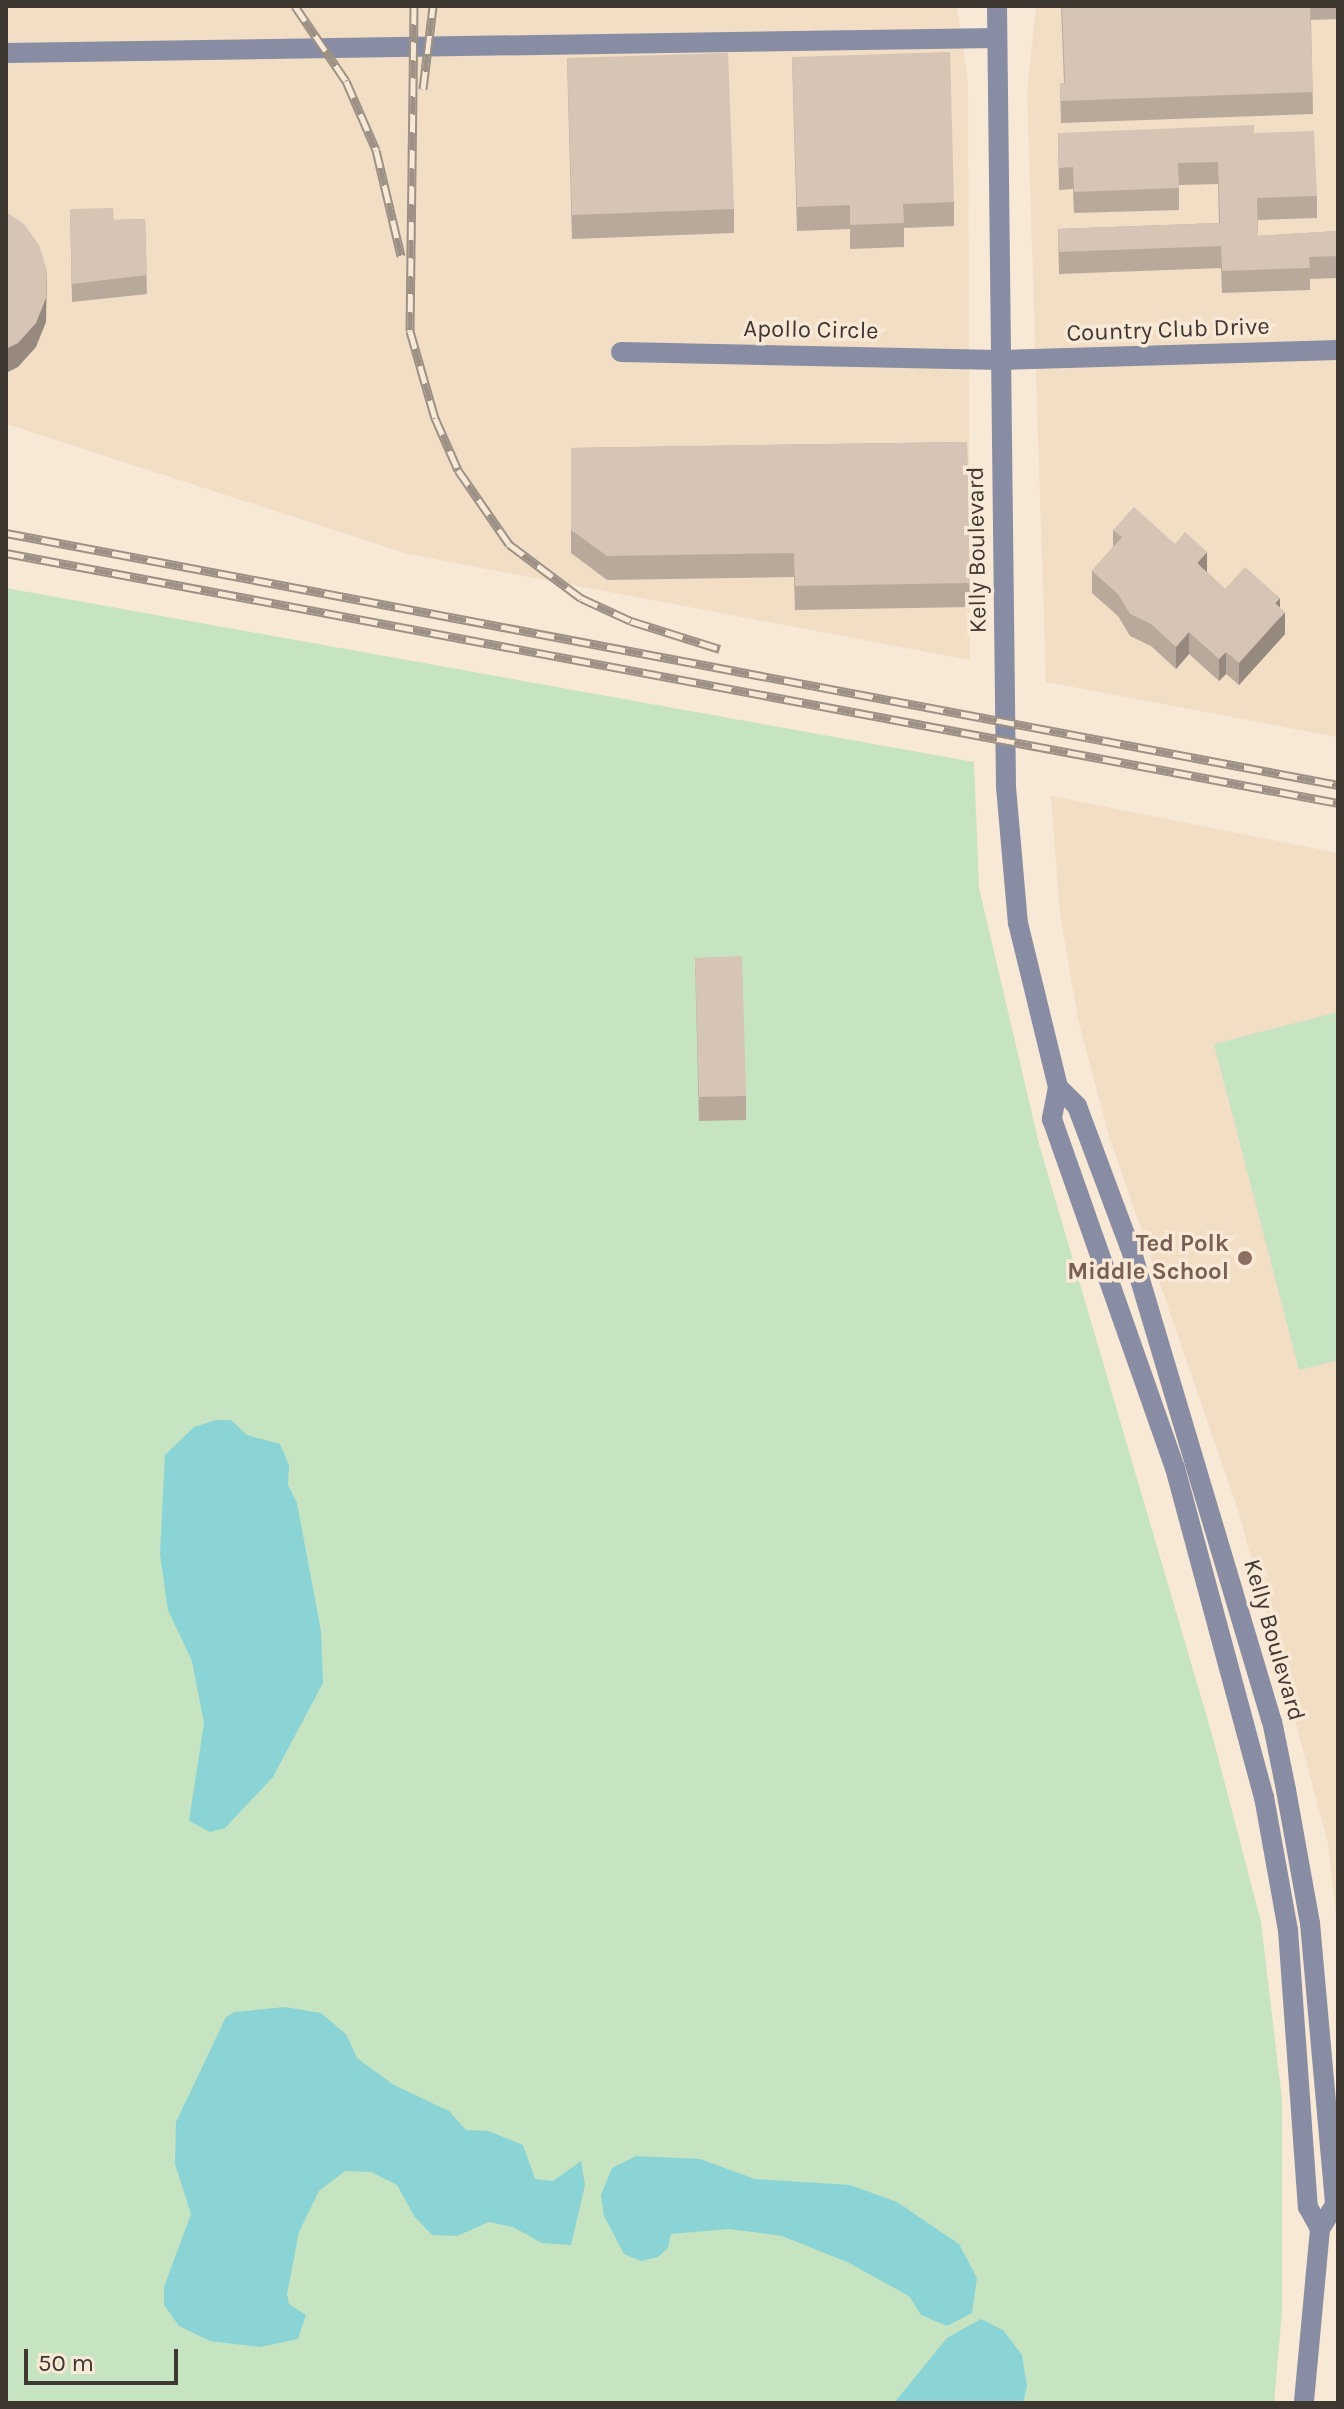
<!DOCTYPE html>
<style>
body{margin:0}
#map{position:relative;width:1344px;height:2409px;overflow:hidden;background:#f8e8d6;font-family:Karla,sans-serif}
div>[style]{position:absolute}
.built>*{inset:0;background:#f2ddc5}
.green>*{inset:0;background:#c6e3c2}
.water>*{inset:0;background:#8bd4d5}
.minor>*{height:20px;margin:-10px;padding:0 10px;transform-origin:10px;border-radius:10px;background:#888da3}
.rail>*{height:9px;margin-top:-4.5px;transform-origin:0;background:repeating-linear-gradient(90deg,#f8e8d6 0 18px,#9c9184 0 36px);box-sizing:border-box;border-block:2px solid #9c9184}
.wall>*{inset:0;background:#b8a99b}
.shaded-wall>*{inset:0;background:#96897e}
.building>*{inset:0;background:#d6c4b4}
.dots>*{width:22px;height:22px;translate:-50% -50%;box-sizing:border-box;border:4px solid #f8e8d6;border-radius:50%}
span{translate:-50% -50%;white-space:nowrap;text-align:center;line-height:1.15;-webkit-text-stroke:7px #f8e8d6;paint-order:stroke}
.street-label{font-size:24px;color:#3f3831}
.education-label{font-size:24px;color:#785e54;font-weight:700}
.right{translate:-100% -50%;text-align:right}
.frame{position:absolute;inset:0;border:8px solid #3f3831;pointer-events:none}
.scale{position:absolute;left:24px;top:2349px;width:154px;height:36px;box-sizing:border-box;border:4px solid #3f3831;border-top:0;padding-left:10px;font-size:24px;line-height:28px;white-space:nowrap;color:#3f3831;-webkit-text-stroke:6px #f8e8d6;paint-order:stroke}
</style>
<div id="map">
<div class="built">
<i style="clip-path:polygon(6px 6px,957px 6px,968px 82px,970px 660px,408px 554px,6px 424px)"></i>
<i style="clip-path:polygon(1036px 6px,1338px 6px,1338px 737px,1046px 682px,1027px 92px)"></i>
<i style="clip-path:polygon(1051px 796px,1338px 853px,1338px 1933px,1328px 1843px,1239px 1513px,1109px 1136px,1078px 1019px,1060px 914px)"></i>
</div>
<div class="green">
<i style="clip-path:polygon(6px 588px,974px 762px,979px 888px,1039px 1144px,1213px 1738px,1261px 1922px,1282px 2100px,1282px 2311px,1274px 2403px,6px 2403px)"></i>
<i style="clip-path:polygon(1338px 1012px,1338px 1360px,1299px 1370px,1214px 1044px)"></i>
</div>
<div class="water">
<i style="clip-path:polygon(216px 1420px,231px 1420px,247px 1435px,280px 1444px,289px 1465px,288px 1485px,297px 1503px,321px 1631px,323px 1683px,273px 1777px,225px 1828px,210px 1832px,189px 1821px,204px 1723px,192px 1661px,168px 1610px,160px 1555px,165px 1455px,194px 1427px)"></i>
<i style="clip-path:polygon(285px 2007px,321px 2013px,346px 2034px,357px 2058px,394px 2085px,449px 2111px,466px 2130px,489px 2131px,523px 2145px,535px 2179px,553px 2181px,581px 2161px,585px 2185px,571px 2245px,542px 2243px,513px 2227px,489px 2222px,457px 2236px,432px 2235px,414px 2216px,397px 2185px,371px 2172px,345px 2171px,319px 2191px,299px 2232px,287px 2294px,289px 2304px,306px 2315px,298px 2339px,260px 2347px,210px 2341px,179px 2326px,164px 2305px,164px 2287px,191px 2214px,175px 2164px,176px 2122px,226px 2017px,235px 2012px)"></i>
<i style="clip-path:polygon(636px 2156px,700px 2159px,755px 2179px,850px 2185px,897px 2202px,959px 2244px,977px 2278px,972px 2313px,947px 2326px,921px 2315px,909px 2296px,847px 2262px,782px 2236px,729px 2229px,671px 2234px,668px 2248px,658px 2257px,641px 2261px,624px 2254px,604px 2216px,601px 2195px,612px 2168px)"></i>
<i style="clip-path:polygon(981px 2319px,1003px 2330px,1022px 2355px,1027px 2386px,1023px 2403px,894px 2403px,947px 2338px)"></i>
</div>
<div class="minor">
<i style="left:997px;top:6px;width:781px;rotate:89.34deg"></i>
<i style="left:1006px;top:787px;width:137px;rotate:85deg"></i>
<i style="left:1018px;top:923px;width:169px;rotate:76.3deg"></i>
<i style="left:1058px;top:1087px;width:27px;rotate:45deg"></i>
<i style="left:1077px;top:1106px;width:160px;rotate:69.5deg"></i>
<i style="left:1133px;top:1256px;width:485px;rotate:73.4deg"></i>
<i style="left:1272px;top:1721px;width:70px;rotate:78.5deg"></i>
<i style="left:1286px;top:1790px;width:135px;rotate:79.8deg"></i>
<i style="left:1310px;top:1923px;width:283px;rotate:84.9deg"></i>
<i style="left:1335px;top:2205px;width:28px;rotate:122deg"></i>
<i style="left:1320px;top:2229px;width:175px;rotate:95.3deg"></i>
<i style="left:6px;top:53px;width:991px;rotate:-0.87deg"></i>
<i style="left:621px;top:352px;width:378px;rotate:1.2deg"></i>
<i style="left:999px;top:360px;width:339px;rotate:-1.7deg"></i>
<i style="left:1058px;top:1087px;width:33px;rotate:101deg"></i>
<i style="left:1052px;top:1119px;width:370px;rotate:70.6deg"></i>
<i style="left:1175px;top:1468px;width:341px;rotate:74.9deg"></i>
<i style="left:1264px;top:1797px;width:135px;rotate:79.8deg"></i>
<i style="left:1288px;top:1930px;width:278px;rotate:85.9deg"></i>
<i style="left:1308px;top:2207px;width:25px;rotate:61deg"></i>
</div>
<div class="rail">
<i style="left:295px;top:6px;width:91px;rotate:55.8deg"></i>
<i style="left:346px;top:81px;width:75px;rotate:66.5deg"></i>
<i style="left:376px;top:150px;width:109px;rotate:76.7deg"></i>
<i style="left:414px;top:6px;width:325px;rotate:90.7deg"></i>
<i style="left:410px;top:331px;width:91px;rotate:74deg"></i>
<i style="left:435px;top:418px;width:57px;rotate:66.1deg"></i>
<i style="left:458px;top:470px;width:90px;rotate:55.4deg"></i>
<i style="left:509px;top:544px;width:90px;rotate:36.9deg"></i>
<i style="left:581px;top:598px;width:55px;rotate:24.7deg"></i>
<i style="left:631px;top:621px;width:93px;rotate:17.5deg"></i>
<i style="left:423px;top:89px;width:84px;rotate:-83.1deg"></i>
<i style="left:6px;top:533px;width:1356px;rotate:10.71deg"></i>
<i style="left:6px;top:553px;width:1355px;rotate:10.63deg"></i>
</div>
<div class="wall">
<i style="clip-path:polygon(1061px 6px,1338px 6px,1338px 19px,1311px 20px,1313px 114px,1061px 123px,1060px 83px,1064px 83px)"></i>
<i style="clip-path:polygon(792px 57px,954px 202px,954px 226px,904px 228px,904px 247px,850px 249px,850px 229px,797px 231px)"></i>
<i style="clip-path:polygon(567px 58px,734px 209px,734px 233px,572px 239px)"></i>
<i style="clip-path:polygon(1058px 133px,1254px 133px,1317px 196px,1317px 218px,1258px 220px,1258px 236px,1338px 231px,1338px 278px,1310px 279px,1310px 290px,1222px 293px,1221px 268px,1059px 274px,1058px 229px,1219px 223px,1218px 184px,1179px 185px,1179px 210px,1074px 213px,1073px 189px,1059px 190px)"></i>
<i style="clip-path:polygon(70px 209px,114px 220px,145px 219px,147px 294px,72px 302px)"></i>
<i style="clip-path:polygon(967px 442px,970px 607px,795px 610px,794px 577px,607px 580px,571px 553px,571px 448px)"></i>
<i style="clip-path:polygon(1113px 530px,1207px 572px,1225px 589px,1280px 608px,1285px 634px,1239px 685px,1226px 674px,1219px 681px,1189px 654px,1176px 669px,1151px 646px,1130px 636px,1118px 616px,1092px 593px,1092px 571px,1113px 547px)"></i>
<i style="clip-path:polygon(695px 958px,746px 1096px,746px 1120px,699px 1121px)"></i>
</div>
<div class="shaded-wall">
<i style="clip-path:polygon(47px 271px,46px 322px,36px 347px,18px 367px,6px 373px,6px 349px)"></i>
<i style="clip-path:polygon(1207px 552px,1207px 574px,1197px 563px)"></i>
<i style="clip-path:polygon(1280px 598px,1280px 618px,1285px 612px,1285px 634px,1239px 685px,1239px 663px,1275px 603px)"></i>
<i style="clip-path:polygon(1189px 632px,1189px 654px,1176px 669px,1176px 647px)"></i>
<i style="clip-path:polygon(1226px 652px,1226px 674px,1219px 681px,1219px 659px)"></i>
</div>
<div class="building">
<i style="clip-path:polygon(1062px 6px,1310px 6px,1313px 92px,1061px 101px,1060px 83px,1065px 83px)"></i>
<i style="clip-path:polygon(950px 52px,954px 202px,903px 204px,904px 223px,850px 225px,850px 205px,797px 207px,792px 57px)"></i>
<i style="clip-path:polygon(728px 53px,734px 209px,572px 215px,567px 58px)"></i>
<i style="clip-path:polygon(1254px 125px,1254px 133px,1314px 131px,1317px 196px,1257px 198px,1258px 236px,1338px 231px,1338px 256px,1309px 257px,1310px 268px,1222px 271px,1221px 246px,1059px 252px,1058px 229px,1220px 223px,1218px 162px,1178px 163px,1179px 188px,1074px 192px,1073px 167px,1059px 168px,1058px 133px)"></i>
<i style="clip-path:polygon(113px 208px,114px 220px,145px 219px,147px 275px,72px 284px,70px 209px)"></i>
<i style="clip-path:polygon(6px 212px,24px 224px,39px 245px,47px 271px,46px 298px,36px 323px,18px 343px,6px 349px)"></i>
<i style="clip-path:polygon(967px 442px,970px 583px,795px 586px,794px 553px,607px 556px,571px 530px,571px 448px)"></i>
<i style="clip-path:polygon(1134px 507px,1175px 544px,1185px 532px,1207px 552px,1197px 563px,1225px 589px,1245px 567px,1280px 598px,1275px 603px,1285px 612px,1239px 663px,1226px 652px,1219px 659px,1189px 632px,1176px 647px,1151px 624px,1130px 614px,1118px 594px,1092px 571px,1122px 537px,1113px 530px)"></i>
<i style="clip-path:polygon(742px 956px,746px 1096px,699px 1097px,695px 958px)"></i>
</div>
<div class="dots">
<i style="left:1245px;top:1258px;background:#8d6e63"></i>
</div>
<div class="street-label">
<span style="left:811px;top:330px;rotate:1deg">Apollo Circle</span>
<span style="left:1168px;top:330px;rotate:-2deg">Country Club Drive</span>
<span style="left:977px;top:550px;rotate:-91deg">Kelly Boulevard</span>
<span style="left:1274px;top:1640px;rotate:74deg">Kelly Boulevard</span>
</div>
<div class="education-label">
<span class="right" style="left:1229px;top:1258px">Ted Polk<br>Middle School</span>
</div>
<div class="frame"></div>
<div class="scale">50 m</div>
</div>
